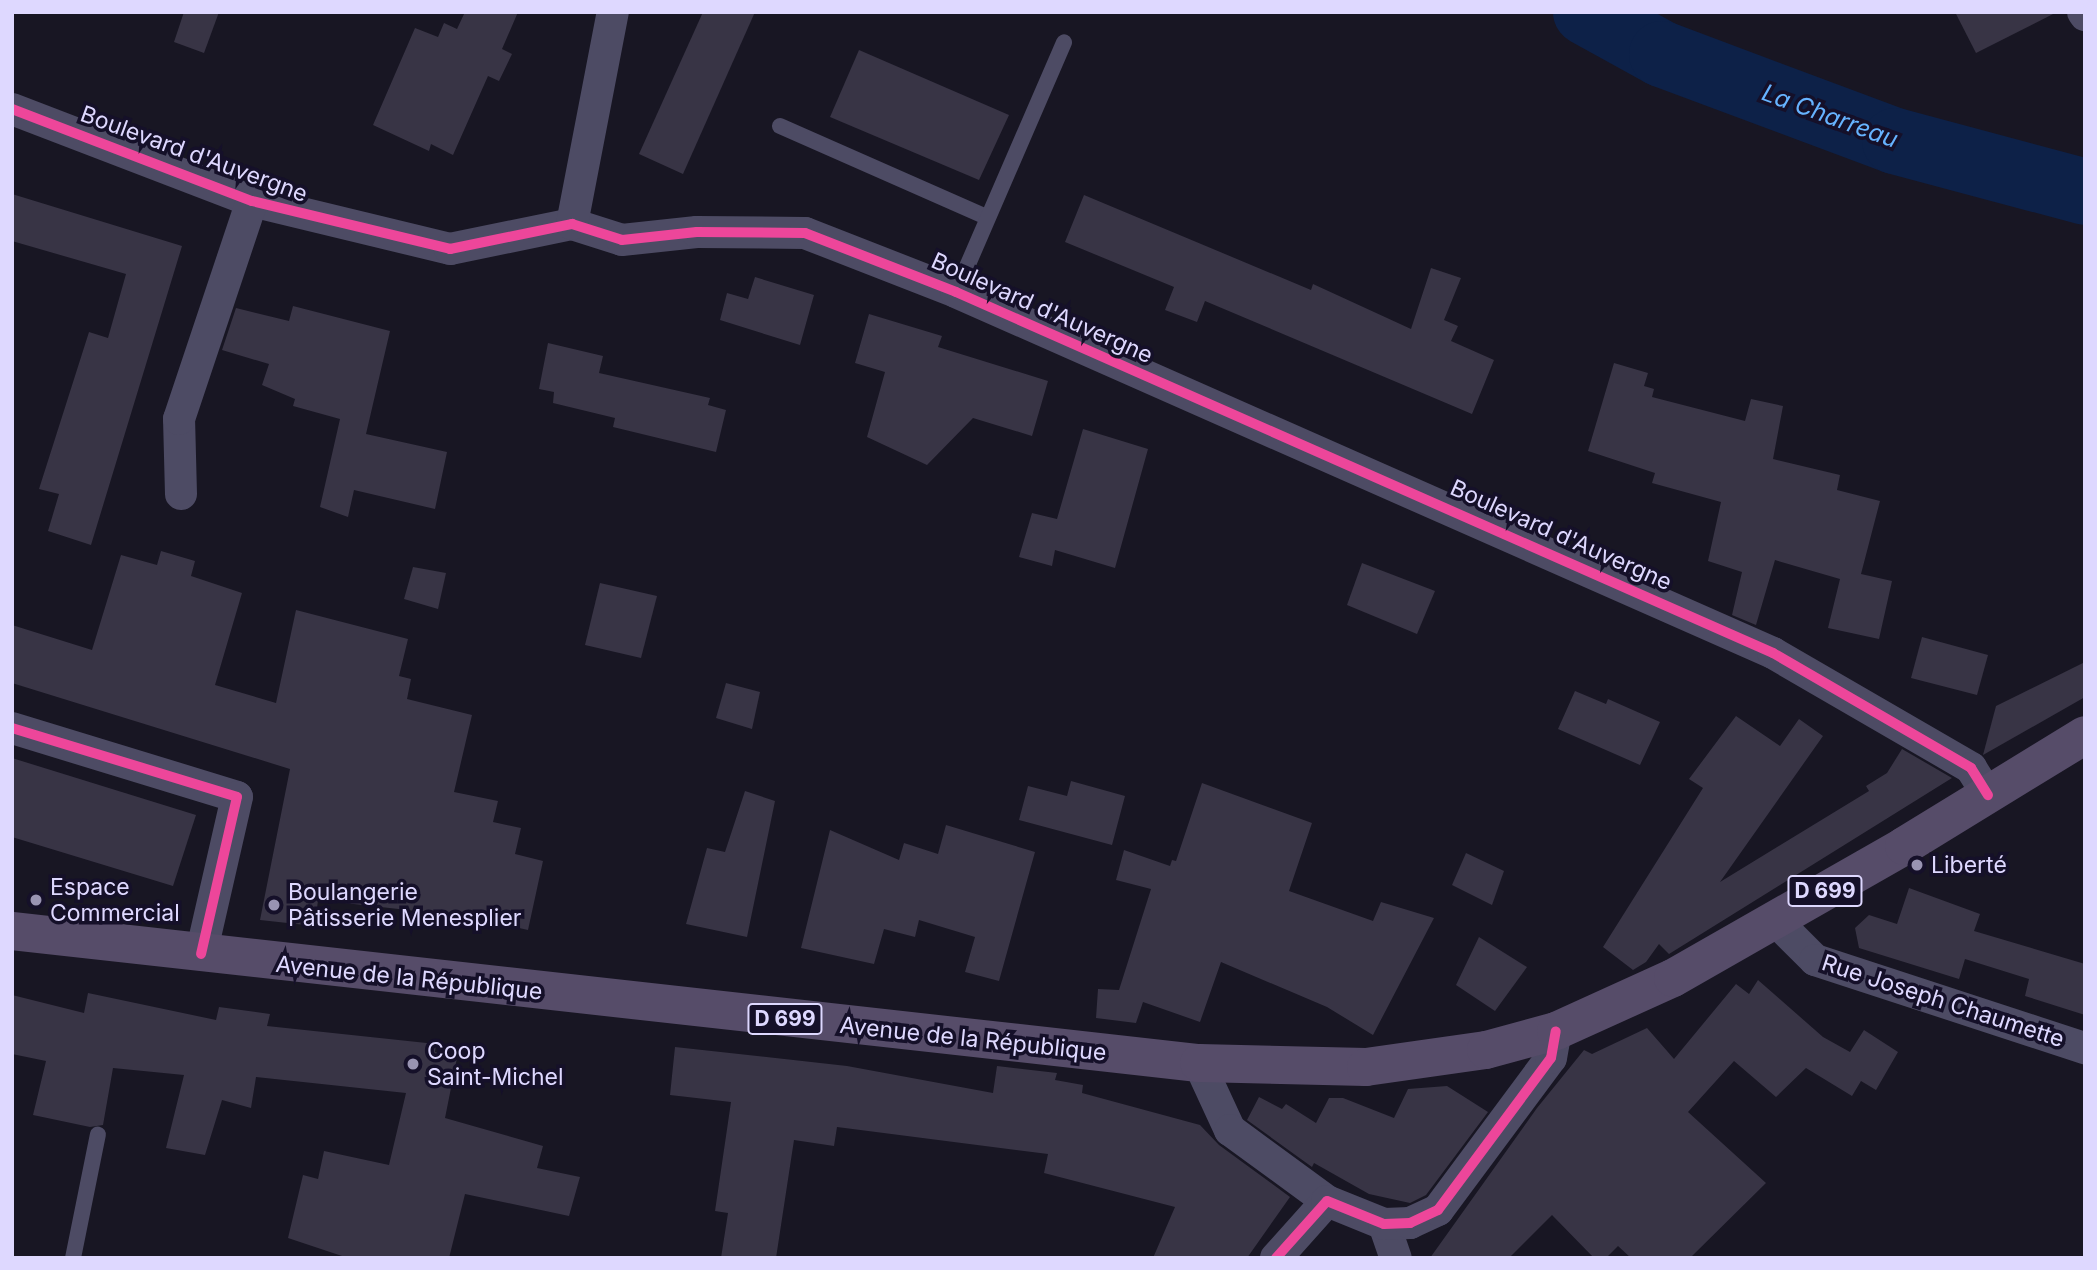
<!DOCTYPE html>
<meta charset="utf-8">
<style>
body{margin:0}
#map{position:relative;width:2097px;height:1270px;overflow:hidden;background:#181623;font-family:Inter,sans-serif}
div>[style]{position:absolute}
.river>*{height:66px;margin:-33px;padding:0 33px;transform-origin:33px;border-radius:33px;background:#0d2148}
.building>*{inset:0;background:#383445}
.lane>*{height:16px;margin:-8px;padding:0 8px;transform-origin:8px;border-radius:8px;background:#4d4b64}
.street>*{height:32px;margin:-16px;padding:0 16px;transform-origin:16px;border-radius:16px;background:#4d4b64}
.primary>*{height:38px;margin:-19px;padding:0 19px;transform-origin:19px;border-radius:19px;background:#564c69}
.cycleway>*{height:10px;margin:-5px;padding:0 5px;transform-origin:5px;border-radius:5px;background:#ed469a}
.dots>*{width:19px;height:19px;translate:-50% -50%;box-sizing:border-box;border:4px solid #151029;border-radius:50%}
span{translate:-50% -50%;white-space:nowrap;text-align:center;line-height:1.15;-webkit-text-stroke:7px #151029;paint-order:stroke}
.shield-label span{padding:2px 5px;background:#151029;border:2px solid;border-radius:5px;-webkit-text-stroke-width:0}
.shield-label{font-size:21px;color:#ded8ff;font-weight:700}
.street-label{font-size:23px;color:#ded8ff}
.poi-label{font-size:23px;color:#ded8ff}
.left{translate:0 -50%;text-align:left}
.water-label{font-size:24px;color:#66b3ff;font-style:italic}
.frame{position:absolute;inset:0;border:14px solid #ded8ff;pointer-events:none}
</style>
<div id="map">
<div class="river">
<i style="left:1586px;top:12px;width:87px;rotate:28.9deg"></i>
<i style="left:1662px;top:54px;width:249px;rotate:20.5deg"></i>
<i style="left:1895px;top:141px;width:197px;rotate:15deg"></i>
</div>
<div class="building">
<i style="clip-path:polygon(184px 12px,219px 12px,204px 53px,174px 42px)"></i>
<i style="clip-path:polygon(465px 12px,518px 12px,502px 49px,512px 54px,499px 81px,488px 76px,453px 155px,431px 144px,429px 151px,373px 125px,415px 28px,438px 37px,444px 23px,457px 29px)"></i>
<i style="clip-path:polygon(703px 12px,755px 12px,683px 174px,639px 154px)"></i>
<i style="clip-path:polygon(1955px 12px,2057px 12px,1976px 53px)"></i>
<i style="clip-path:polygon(859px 50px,1009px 115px,979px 180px,830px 117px)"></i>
<i style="clip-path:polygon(12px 194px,182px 246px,91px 545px,48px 531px,59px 494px,39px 489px,89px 332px,108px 338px,126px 274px,12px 241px)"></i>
<i style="clip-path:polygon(1084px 195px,1311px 290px,1313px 284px,1411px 329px,1431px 268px,1461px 278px,1444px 320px,1458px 326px,1451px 341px,1494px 360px,1472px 414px,1205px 301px,1197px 322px,1165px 310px,1174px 287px,1065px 242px)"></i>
<i style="clip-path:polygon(755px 277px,814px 295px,800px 345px,720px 320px,727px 293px,748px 299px)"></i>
<i style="clip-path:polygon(293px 306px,390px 331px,366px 434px,447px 452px,435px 509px,354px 490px,348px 517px,320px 507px,340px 419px,293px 406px,295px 399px,262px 385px,269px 364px,222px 350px,236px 308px,289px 321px)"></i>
<i style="clip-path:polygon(869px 314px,942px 336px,938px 347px,1048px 381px,1032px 436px,973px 418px,927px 465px,867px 437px,885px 372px,855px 363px)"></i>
<i style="clip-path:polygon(548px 343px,603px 356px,599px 373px,710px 398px,708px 405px,726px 410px,716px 452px,613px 427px,615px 418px,553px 403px,554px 392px,539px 389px)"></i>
<i style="clip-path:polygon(1614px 363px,1648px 373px,1644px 386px,1654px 389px,1652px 397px,1745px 421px,1751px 399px,1783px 406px,1773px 459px,1840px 475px,1837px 490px,1880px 501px,1861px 574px,1892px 581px,1879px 639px,1828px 628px,1840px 579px,1775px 560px,1756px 625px,1732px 615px,1742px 572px,1708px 561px,1721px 502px,1652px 483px,1655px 473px,1588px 451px)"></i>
<i style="clip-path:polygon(1083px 429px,1148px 449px,1115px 568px,1055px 550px,1052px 566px,1019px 557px,1032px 513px,1057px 519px)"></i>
<i style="clip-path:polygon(161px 551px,195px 561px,191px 576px,242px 593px,215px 685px,276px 703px,296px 610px,408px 639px,399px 676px,411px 679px,407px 699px,472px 715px,454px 792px,498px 801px,493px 822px,521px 828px,515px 854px,543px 861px,528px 930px,470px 917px,318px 900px,315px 926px,260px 920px,290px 769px,12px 683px,12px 625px,92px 650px,121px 555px,157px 565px)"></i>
<i style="clip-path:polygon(1362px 563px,1435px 591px,1417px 634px,1347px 605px)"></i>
<i style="clip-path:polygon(413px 567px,446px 573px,438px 609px,404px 599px)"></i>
<i style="clip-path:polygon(600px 583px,657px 596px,641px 658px,585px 645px)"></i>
<i style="clip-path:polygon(1922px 637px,1988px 655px,1977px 695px,1911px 678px)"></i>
<i style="clip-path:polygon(2085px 662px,2085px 697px,1983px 755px,1996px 706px)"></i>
<i style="clip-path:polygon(726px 683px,760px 692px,752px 729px,716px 718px)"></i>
<i style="clip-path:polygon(1575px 691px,1606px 704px,1608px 699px,1660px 722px,1640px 765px,1558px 729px)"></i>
<i style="clip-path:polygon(1736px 716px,1780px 746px,1799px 719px,1823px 736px,1720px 882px,1869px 791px,1866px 786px,1887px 773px,1902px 749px,1952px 778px,1669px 954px,1659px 944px,1646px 962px,1633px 970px,1603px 947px,1703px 788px,1689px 779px)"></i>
<i style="clip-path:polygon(12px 758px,196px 815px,173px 886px,12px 837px)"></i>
<i style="clip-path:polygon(1071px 781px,1125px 796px,1112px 845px,1019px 820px,1028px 786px,1067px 796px)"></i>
<i style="clip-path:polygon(1202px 783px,1312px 823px,1289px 891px,1373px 921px,1381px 902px,1434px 918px,1373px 1035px,1327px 1007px,1221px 962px,1200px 1022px,1143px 1002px,1136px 1023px,1096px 1018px,1098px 989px,1119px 990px,1151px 889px,1116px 880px,1124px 850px,1170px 866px,1172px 860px,1176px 861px)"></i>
<i style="clip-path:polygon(745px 791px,775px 801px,747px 937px,686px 924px,707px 848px,725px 852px)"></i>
<i style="clip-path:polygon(946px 825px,1035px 852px,999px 981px,965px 972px,975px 937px,919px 920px,915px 937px,884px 929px,874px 964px,801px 948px,830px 830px,899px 860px,904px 843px,938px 854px)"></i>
<i style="clip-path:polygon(1466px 853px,1504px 871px,1492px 905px,1452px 885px)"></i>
<i style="clip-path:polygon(1909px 888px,1980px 914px,1974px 931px,2085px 964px,2085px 1015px,2025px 996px,2029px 979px,1965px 959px,1959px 979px,1859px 948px,1855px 928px,1869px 915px,1897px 924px)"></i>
<i style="clip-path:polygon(1479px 937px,1527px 967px,1495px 1011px,1456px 985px)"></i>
<i style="clip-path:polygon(1758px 980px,1823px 1037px,1850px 1052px,1864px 1030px,1898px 1052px,1876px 1090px,1861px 1081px,1852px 1096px,1806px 1068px,1776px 1097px,1734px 1061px,1688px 1112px,1766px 1183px,1690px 1258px,1631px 1258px,1618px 1246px,1606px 1258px,1594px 1258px,1552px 1215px,1509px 1258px,1430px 1258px,1537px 1108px,1584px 1050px,1592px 1054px,1647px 1028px,1674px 1059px,1736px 984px,1749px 994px)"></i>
<i style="clip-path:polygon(88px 993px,216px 1020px,219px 1007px,270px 1014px,267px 1026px,436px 1044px,435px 1052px,457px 1058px,445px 1118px,543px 1146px,537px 1168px,580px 1177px,569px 1216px,465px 1194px,449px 1258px,348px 1258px,288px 1238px,303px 1175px,318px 1179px,324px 1151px,389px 1165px,406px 1093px,256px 1077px,251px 1108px,222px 1100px,205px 1155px,166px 1148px,184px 1075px,113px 1068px,103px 1125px,90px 1127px,33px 1115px,46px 1061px,12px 1054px,12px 995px,84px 1013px)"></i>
<i style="clip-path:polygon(675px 1047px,847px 1066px,993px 1093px,997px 1066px,1057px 1073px,1055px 1080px,1083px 1085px,1082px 1093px,1200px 1125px,1219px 1145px,1290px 1197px,1247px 1258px,1153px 1258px,1175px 1207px,1044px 1173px,1048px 1154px,837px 1127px,834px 1146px,794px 1140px,776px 1258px,721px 1258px,728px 1213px,715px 1211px,731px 1102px,670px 1095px)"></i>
<i style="clip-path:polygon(1447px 1086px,1488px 1112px,1426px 1195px,1410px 1203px,1369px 1194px,1314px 1163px,1312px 1167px,1247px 1120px,1259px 1097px,1282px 1109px,1286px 1104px,1316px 1123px,1329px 1098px,1343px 1098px,1394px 1118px,1408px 1089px)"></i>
</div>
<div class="lane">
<i style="left:780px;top:126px;width:225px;rotate:23.8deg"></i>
<i style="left:956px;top:292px;width:272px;rotate:-66.6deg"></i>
<i style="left:73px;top:1258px;width:126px;rotate:-78.6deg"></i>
</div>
<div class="street">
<i style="left:2083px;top:12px;width:4px;rotate:56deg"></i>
<i style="left:12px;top:109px;width:257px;rotate:21deg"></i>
<i style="left:252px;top:201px;width:204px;rotate:13.6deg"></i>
<i style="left:450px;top:249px;width:125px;rotate:-11.6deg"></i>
<i style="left:572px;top:224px;width:52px;rotate:17.7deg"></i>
<i style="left:622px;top:240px;width:75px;rotate:-6.1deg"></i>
<i style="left:697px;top:232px;width:108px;rotate:0.5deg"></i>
<i style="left:805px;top:233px;width:162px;rotate:21.3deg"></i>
<i style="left:956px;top:292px;width:893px;rotate:23.84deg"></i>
<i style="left:1773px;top:653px;width:229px;rotate:30.1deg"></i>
<i style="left:1971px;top:768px;width:32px;rotate:58deg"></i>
<i style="left:572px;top:224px;width:216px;rotate:-79.1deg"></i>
<i style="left:181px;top:494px;width:75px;rotate:-91.5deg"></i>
<i style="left:179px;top:419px;width:230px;rotate:-71.5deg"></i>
<i style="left:12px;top:728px;width:235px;rotate:17deg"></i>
<i style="left:237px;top:797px;width:161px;rotate:102.9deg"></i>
<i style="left:1774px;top:919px;width:58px;rotate:45deg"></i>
<i style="left:1815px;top:960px;width:284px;rotate:18.1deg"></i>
<i style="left:1199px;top:1063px;width:74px;rotate:65.2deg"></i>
<i style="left:1230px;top:1130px;width:120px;rotate:36.2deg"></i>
<i style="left:1384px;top:1224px;width:36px;rotate:71deg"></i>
<i style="left:1276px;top:1258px;width:76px;rotate:-48.2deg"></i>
<i style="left:1327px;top:1201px;width:61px;rotate:22deg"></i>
<i style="left:1384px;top:1224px;width:26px;rotate:-2deg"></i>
<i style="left:1410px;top:1223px;width:31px;rotate:-25deg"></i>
<i style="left:1438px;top:1210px;width:189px;rotate:-53.4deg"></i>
<i style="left:1551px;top:1058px;width:27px;rotate:-80deg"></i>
</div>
<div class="primary">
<i style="left:12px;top:931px;width:1194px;rotate:6.35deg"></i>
<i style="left:1199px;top:1063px;width:167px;rotate:1.4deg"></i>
<i style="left:1366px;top:1067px;width:121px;rotate:-8.1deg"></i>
<i style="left:1486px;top:1050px;width:73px;rotate:-15.2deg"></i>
<i style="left:1556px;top:1031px;width:128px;rotate:-24.4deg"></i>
<i style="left:1673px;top:978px;width:266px;rotate:-29.7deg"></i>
<i style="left:1904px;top:846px;width:212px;rotate:-31.5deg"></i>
</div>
<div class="cycleway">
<i style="left:12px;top:109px;width:257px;rotate:21deg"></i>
<i style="left:252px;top:201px;width:204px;rotate:13.6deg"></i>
<i style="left:450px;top:249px;width:125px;rotate:-11.6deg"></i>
<i style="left:572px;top:224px;width:52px;rotate:17.7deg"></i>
<i style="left:622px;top:240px;width:75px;rotate:-6.1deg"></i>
<i style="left:697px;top:232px;width:108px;rotate:0.5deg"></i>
<i style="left:805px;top:233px;width:162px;rotate:21.3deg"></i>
<i style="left:956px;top:292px;width:893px;rotate:23.84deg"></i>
<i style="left:1773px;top:653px;width:229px;rotate:30.1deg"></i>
<i style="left:1971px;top:768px;width:32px;rotate:58deg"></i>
<i style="left:12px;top:728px;width:235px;rotate:17deg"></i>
<i style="left:237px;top:797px;width:161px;rotate:102.9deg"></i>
<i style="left:1276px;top:1258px;width:76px;rotate:-48.2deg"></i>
<i style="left:1327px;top:1201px;width:61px;rotate:22deg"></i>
<i style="left:1384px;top:1224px;width:26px;rotate:-2deg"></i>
<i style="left:1410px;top:1223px;width:31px;rotate:-25deg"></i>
<i style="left:1438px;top:1210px;width:189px;rotate:-53.4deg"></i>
<i style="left:1551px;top:1058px;width:27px;rotate:-80deg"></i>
</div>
<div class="dots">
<i style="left:1917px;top:865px;background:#9994b2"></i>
<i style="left:36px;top:900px;background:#9994b2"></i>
<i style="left:274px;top:905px;background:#9994b2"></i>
<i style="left:413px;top:1064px;background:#9994b2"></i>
</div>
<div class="shield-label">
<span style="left:1825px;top:891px">D 699</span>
<span style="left:785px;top:1019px">D 699</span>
</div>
<div class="street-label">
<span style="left:194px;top:154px;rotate:20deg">Boulevard d'Auvergne</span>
<span style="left:1042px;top:308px;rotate:24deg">Boulevard d'Auvergne</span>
<span style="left:1561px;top:535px;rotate:24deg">Boulevard d'Auvergne</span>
<span style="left:409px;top:978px;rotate:6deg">Avenue de la République</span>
<span style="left:1943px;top:1001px;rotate:18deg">Rue Joseph Chaumette</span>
<span style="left:973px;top:1039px;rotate:6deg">Avenue de la République</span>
</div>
<div class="poi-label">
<span class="left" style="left:1931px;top:865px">Liberté</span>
<span class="left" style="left:50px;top:900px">Espace<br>Commercial</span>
<span class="left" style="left:288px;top:905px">Boulangerie<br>Pâtisserie Menesplier</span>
<span class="left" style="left:427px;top:1064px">Coop<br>Saint-Michel</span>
</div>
<div class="water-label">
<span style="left:1830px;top:116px;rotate:20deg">La Charreau</span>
</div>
<div class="frame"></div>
</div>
